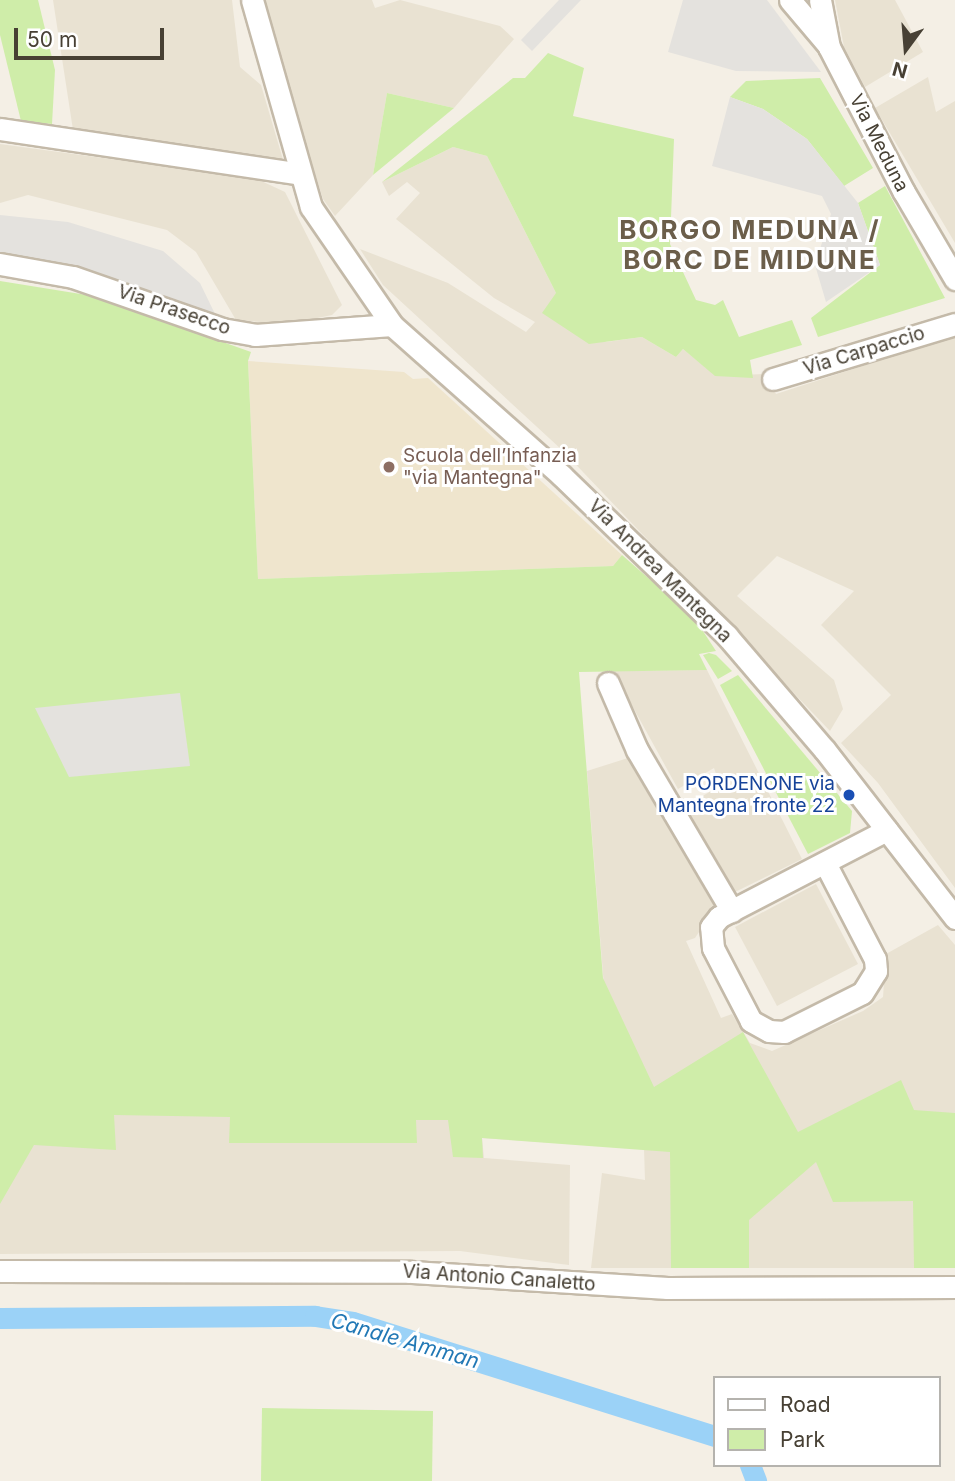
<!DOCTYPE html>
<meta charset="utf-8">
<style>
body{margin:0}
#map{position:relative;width:955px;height:1481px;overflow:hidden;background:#f4efe5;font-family:Inter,sans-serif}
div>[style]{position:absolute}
.residential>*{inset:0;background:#e9e2d2}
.education>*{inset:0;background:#efe5cd}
.green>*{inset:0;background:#cfeda9}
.parking>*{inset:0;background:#e4e2de}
.canal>*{height:21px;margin:-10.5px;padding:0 10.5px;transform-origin:10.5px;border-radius:10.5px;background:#9bd2f7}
.roads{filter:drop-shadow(2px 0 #c4baa9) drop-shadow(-2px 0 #c4baa9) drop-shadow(0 2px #c4baa9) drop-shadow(0 -2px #c4baa9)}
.street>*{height:21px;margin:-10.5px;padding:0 10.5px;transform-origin:10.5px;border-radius:10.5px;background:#fff}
.dots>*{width:19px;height:19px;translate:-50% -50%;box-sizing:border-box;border:4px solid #fff;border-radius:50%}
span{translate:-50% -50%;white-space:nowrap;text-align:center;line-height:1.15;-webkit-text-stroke:6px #fff;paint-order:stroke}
.street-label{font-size:19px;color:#474034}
.education-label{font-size:19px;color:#785e54}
.left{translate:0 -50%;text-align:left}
.transit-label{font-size:19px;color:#164399}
.right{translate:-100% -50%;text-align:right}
.water-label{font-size:21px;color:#2178b5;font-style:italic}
.district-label{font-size:26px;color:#6b5e4a;font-weight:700;letter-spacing:2px}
.legend{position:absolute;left:713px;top:1376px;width:228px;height:91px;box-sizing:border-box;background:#fff;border:2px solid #b5b3ae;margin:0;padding:9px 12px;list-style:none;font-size:21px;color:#474034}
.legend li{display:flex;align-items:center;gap:14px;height:35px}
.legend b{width:35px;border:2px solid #b5b3ae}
.north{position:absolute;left:871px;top:14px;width:70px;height:70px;-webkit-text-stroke:5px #fff;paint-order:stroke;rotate:196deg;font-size:19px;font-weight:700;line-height:28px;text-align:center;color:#474034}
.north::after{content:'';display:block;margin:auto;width:24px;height:32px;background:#474034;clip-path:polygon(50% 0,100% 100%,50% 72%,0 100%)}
.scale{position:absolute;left:14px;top:28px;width:150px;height:32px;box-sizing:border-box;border:4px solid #474034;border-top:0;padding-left:9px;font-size:21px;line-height:24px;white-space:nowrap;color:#474034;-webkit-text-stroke:5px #fff;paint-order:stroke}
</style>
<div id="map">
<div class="residential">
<i style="clip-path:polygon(53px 0,232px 0,240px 67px,261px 85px,284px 163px,261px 164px,259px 156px,73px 130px)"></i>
<i style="clip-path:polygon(260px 0,372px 0,375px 8px,400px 0,500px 26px,514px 39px,454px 108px,387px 93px,373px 175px,335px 216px,323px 199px)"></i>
<i style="clip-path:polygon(835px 0,895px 0,923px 52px,865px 87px,844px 47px)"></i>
<i style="clip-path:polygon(928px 77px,936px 112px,955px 101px,955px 243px,875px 108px)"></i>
<i style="clip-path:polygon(0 144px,257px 179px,285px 192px,342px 305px,332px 315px,288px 324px,236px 320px,196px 252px,167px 230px,28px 195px,0 203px)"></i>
<i style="clip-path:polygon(453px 147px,487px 156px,556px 293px,606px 342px,642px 337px,676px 357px,683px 349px,716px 376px,765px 374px,776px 394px,955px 336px,955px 888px,878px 783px,841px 743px,891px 695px,821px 625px,854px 591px,777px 556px,737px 596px,834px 680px,843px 709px,830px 731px,562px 450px,383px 285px,360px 249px,448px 283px,526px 332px,535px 322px,494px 298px,396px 219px,420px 193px,407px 182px,389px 196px,382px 182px)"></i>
<i style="clip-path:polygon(707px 670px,802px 859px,735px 892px,685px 806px,720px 786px,714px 768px,678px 789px,613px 671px)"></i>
<i style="clip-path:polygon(628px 758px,717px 905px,695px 938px,686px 941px,721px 1018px,732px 1014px,750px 1043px,772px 1051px,863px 1011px,883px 997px,886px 954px,938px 925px,955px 945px,955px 1268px,591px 1268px,602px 1173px,645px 1180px,644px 1149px,482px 1138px,484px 1158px,570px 1165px,569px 1265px,460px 1251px,0 1254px,0 1076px,610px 1063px,587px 771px)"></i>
<i style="clip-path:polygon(816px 884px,858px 964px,777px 1006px,735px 927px)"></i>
</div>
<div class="education">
<i style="clip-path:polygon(248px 361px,404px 372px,413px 379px,428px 378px,622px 555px,613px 566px,258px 579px)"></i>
</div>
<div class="green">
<i style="clip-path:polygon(0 0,38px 0,55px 70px,52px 124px,21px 121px,0 35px)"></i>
<i style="clip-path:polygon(548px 53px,584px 68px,573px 116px,674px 139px,670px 244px,696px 300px,715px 305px,723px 300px,739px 337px,792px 320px,802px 345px,750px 360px,753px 378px,715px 376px,683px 349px,676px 357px,642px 337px,589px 344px,542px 313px,556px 293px,487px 156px,453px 147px,382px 182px,513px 78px,525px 78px)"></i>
<i style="clip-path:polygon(820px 78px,873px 168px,844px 186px,807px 139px,763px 109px,730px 97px,746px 81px)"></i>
<i style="clip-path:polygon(387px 93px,454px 108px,373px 175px)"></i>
<i style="clip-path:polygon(885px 186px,945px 298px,818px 337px,811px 318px,880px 265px,858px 203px)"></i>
<i style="clip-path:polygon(0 281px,93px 296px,251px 352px,248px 361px,258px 579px,613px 566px,622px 555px,695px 619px,716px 651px,699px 654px,707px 670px,579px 672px,603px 978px,654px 1087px,743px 1032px,798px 1132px,901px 1080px,914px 1110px,955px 1113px,955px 1268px,914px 1268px,913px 1201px,833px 1202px,816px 1162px,749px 1220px,749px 1268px,671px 1268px,670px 1152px,482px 1138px,483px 1158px,453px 1157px,448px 1120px,416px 1120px,417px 1143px,229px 1143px,230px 1117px,114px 1115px,116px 1150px,34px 1145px,0 1204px)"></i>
<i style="clip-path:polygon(709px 653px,716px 655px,732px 671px,718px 679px,703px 655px)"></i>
<i style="clip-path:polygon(738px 675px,852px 811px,850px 833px,808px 854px,720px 685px)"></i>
<i style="clip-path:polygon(262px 1408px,433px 1411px,432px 1481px,261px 1481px)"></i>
</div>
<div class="parking">
<i style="clip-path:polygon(559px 0,581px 0,532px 51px,521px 40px)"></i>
<i style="clip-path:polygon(683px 0,767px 0,821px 72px,736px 71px,668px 52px)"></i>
<i style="clip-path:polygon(730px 97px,763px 109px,807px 139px,858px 203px,880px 265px,826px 302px,815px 265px,831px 214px,822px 196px,712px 166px)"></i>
<i style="clip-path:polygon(0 215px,68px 222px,163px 251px,200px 283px,216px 316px,109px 278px,0 253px)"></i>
<i style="clip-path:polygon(180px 693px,190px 766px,69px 777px,35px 708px)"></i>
</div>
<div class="canal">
<i style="left:0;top:1318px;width:315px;rotate:-0.4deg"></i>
<i style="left:315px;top:1316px;width:38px;rotate:9deg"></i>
<i style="left:353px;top:1322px;width:380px;rotate:17.5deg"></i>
<i style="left:750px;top:1465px;width:17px;rotate:69deg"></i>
</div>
<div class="roads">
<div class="street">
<i style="left:252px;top:0;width:215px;rotate:74.1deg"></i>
<i style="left:311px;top:207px;width:143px;rotate:55.5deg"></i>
<i style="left:392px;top:325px;width:226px;rotate:41.6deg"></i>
<i style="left:561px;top:475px;width:231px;rotate:44.1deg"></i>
<i style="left:727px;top:636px;width:149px;rotate:49.4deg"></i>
<i style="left:824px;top:749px;width:214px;rotate:52.2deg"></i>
<i style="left:790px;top:0;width:59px;rotate:49.8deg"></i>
<i style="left:820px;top:0;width:48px;rotate:79.2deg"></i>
<i style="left:829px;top:47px;width:163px;rotate:62.7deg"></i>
<i style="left:904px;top:192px;width:101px;rotate:59.6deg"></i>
<i style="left:0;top:129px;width:304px;rotate:8.5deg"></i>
<i style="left:0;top:264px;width:74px;rotate:10.1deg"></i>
<i style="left:73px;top:277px;width:158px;rotate:19.2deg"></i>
<i style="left:222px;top:329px;width:34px;rotate:10deg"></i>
<i style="left:255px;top:335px;width:137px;rotate:-4.2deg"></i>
<i style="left:773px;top:379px;width:190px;rotate:-16.8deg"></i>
<i style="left:608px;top:683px;width:73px;rotate:66.6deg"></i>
<i style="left:637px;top:750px;width:187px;rotate:59.5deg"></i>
<i style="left:825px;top:863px;width:108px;rotate:62.5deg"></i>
<i style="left:875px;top:959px;width:12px;rotate:85deg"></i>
<i style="left:876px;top:971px;width:26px;rotate:122deg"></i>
<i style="left:862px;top:993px;width:87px;rotate:153.4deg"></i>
<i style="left:784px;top:1032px;width:15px;rotate:-176deg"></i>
<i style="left:769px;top:1031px;width:21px;rotate:-151deg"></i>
<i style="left:751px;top:1021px;width:82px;rotate:-117.5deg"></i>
<i style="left:713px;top:948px;width:21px;rotate:-95deg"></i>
<i style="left:711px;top:927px;width:13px;rotate:-51deg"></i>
<i style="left:719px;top:917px;width:189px;rotate:-27.4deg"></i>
<i style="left:0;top:1271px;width:412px;rotate:0.1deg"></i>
<i style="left:412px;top:1272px;width:256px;rotate:3.6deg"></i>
<i style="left:667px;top:1288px;width:288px;rotate:-0.2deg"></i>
</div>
</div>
<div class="dots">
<i style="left:389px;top:467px;background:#8d6e63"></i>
<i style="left:849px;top:795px;background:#1a4fb4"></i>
</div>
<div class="street-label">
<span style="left:879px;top:143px;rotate:63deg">Via Meduna</span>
<span style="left:174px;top:310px;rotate:19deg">Via Prasecco</span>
<span style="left:864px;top:351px;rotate:-17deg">Via Carpaccio</span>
<span style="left:660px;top:571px;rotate:45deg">Via Andrea Mantegna</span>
<span style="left:499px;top:1278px;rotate:4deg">Via Antonio Canaletto</span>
</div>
<div class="education-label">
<span class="left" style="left:403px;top:467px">Scuola dell’Infanzia<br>"via Mantegna"</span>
</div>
<div class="transit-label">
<span class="right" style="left:835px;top:795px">PORDENONE via<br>Mantegna fronte 22</span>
</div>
<div class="water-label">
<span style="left:405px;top:1341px;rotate:16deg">Canale Amman</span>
</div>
<div class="district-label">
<span style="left:750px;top:245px">BORGO MEDUNA /<br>BORC DE MIDUNE</span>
</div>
<ul class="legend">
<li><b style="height:9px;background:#fff"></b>Road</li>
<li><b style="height:19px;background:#cfeda9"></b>Park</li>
</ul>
<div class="north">N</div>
<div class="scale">50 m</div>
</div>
